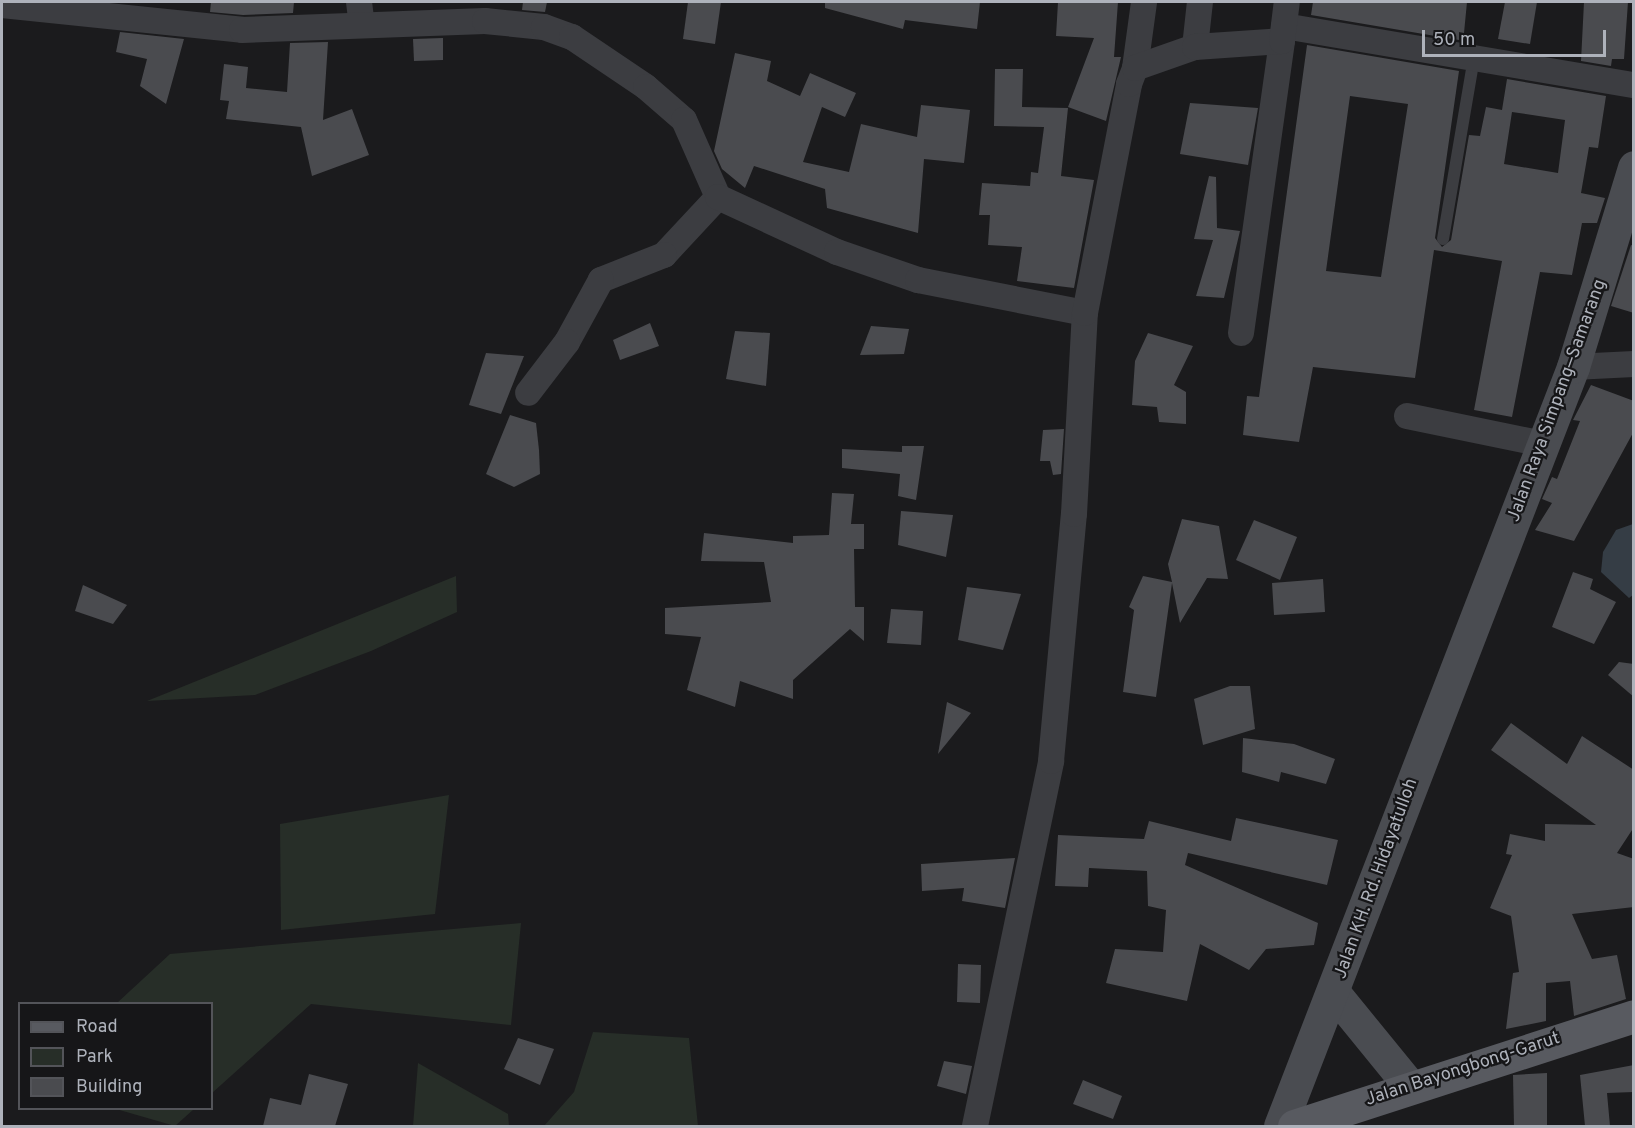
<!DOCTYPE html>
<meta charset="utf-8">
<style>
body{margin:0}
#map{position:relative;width:1635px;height:1128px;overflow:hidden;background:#1b1b1d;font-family:Overpass,sans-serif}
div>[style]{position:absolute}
.green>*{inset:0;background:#272e28}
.water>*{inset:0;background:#353d45}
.building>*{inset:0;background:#4a4b4f}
.lane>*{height:12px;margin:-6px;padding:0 6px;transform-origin:6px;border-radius:6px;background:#3c3d41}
.street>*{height:26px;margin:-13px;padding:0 13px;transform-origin:13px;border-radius:13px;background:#3c3d41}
.secondary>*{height:33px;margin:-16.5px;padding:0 16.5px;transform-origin:16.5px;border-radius:16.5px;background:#4a4c51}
.primary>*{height:33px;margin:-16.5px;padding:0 16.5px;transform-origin:16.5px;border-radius:16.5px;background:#585a60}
span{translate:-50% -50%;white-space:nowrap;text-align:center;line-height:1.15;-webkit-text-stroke:4.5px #161618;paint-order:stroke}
.street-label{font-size:18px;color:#aeb2bb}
.frame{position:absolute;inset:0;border:3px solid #aeb2bb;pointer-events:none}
.legend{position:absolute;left:18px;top:1002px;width:195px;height:108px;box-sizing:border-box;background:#161618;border:2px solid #535459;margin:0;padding:8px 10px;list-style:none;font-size:18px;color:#aeb2bb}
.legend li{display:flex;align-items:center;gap:12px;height:30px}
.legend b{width:30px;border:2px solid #535459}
.scale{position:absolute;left:1422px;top:30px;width:184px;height:27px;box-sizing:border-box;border:3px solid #aeb2bb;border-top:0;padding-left:8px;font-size:18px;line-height:21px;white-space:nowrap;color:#aeb2bb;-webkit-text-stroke:4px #161618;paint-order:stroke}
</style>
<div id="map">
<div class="green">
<i style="clip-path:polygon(456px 576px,457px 612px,371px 651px,255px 695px,147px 701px)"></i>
<i style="clip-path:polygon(449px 795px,435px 914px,281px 930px,280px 824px)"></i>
<i style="clip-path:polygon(521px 923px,511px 1025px,311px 1004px,212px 1093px,212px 1004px,117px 1003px,170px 954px)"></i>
<i style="clip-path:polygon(593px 1032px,689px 1038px,698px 1126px,544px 1126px,574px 1092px)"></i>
<i style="clip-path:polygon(418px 1063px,508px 1114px,509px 1126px,413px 1126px)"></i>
<i style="clip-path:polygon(116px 1109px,194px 1109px,175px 1126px)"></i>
</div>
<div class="water">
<i style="clip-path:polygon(1633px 524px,1633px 595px,1629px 598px,1601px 572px,1603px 552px,1616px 530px)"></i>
</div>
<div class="building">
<i style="clip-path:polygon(211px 2px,294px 2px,293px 13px,243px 15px,210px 12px)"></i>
<i style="clip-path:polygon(523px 2px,547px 2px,545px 12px,522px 10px)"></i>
<i style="clip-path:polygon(688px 2px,721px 2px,715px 44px,683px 39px)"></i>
<i style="clip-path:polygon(825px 2px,980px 2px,977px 29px,905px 20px,903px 29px,825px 8px)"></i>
<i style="clip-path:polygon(1058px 2px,1118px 2px,1114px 57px,1121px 57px,1106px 121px,1068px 107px,1094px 38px,1056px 36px)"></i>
<i style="clip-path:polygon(1313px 2px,1467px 2px,1464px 33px,1459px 32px,1459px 40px,1311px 15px)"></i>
<i style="clip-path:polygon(1505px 2px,1537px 2px,1530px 44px,1498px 39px)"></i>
<i style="clip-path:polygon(1584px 2px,1628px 2px,1624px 59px,1612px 59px,1611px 66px,1581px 61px)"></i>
<i style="clip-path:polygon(120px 32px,184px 39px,166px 104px,140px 86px,147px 59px,116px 52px)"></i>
<i style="clip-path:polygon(443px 38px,443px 60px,414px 61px,413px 39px)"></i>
<i style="clip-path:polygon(328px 42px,323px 120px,352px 109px,369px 155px,312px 176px,301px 127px,226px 119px,229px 101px,220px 100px,224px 64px,248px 67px,246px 88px,287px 92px,290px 43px)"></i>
<i style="clip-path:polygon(evenodd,1307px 45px,1459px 71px,1435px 238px,1442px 247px,1451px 240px,1469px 135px,1480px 136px,1486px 107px,1502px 110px,1507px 79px,1606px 96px,1598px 148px,1589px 147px,1581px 193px,1605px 198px,1597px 223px,1582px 223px,1572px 275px,1540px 272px,1512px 417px,1474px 410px,1502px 261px,1434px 250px,1415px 378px,1313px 367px,1299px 442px,1243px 435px,1247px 396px,1259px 397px,1307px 45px,1350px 96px,1408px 104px,1381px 277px,1326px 271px,1350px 96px,1307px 45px,1512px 112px,1565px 120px,1558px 173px,1504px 164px,1512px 112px)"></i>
<i style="clip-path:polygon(735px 53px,771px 61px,767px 81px,800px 96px,810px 73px,856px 93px,845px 117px,822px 107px,803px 162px,849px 172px,861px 124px,917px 137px,921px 105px,970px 110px,964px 163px,924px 159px,918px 233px,827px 208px,825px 189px,754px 166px,745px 188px,722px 169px,714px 151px)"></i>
<i style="clip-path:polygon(995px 69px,1023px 69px,1022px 107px,1068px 108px,1061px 176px,1094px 180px,1074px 288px,1017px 281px,1022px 247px,988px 245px,990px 215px,979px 215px,982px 183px,1030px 186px,1031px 172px,1038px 173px,1044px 127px,994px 126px)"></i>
<i style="clip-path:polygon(1190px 103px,1258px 108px,1248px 165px,1180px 154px)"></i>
<i style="clip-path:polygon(1209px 176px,1216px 177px,1217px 228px,1240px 231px,1224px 298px,1196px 296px,1213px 240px,1194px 239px)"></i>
<i style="clip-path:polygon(1631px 245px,1634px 246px,1634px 313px,1611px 306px)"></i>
<i style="clip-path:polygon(650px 323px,659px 346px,620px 360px,613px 340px)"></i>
<i style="clip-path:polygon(871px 326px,909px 329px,904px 354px,860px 355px)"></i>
<i style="clip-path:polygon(735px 331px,770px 333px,766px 386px,726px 379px)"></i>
<i style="clip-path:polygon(1148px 333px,1193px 346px,1174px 385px,1186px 392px,1186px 424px,1159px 422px,1157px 407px,1132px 405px,1135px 361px)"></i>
<i style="clip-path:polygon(486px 353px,524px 356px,501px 414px,469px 405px)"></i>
<i style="clip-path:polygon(1591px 385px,1634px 401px,1634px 431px,1574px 541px,1535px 530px,1552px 503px,1542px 499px,1552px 477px,1557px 479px,1580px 421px,1573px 420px)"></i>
<i style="clip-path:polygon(510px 415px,536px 423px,539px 450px,540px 474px,514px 487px,486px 474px)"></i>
<i style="clip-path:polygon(1064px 429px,1061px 474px,1053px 475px,1050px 461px,1040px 461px,1043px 430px)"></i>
<i style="clip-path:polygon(902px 446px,924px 446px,916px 500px,898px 496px,900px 474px,842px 468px,842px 449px,902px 452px)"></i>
<i style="clip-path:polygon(832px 493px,854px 494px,851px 524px,864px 524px,864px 549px,854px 549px,855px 607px,864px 607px,864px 641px,850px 629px,793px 680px,793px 699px,740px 681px,735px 707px,687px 690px,701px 637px,665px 634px,665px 608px,771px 602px,764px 562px,701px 561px,704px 533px,793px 543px,793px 536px,829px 535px)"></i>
<i style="clip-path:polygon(901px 511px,953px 515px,946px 557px,898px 545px)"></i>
<i style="clip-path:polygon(1182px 519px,1219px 526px,1228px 579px,1207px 578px,1180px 623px,1172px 583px,1156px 697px,1123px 692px,1134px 610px,1129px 607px,1143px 576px,1172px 582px,1168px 564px)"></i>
<i style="clip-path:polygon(1254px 520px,1297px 537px,1280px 580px,1236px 560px)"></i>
<i style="clip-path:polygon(1573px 572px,1593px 579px,1590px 589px,1616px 602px,1594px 644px,1552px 627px)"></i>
<i style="clip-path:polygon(1323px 579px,1325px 612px,1274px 615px,1272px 583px)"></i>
<i style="clip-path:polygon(83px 585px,127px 605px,113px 624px,75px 611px)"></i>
<i style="clip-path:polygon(967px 587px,1021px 594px,1003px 650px,958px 640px)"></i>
<i style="clip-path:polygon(891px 609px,923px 611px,921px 645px,887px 643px)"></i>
<i style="clip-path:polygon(1619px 662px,1634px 664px,1634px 697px,1608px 675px)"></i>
<i style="clip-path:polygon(1230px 686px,1250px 686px,1255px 729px,1203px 745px,1194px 699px)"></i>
<i style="clip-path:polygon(947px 702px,971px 713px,938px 754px)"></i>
<i style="clip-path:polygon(1511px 723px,1567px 764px,1582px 736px,1634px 770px,1634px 827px,1617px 853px,1634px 859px,1634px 907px,1572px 914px,1592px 959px,1617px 955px,1626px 999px,1574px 1016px,1570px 981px,1546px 983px,1546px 1021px,1506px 1029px,1513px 973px,1519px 972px,1511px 916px,1490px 908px,1512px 855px,1506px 854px,1510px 834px,1545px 841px,1545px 824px,1596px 825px,1491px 750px)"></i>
<i style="clip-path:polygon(1243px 738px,1294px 744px,1335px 759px,1326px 784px,1281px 772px,1279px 782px,1242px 772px)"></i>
<i style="clip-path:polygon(1236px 818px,1338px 840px,1327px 885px,1188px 853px,1185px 865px,1318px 923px,1314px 945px,1266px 949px,1249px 970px,1200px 944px,1187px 1001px,1106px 983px,1115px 949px,1163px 952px,1166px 910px,1148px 906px,1147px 871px,1089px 868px,1088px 887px,1055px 886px,1058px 835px,1144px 839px,1149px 821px,1231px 841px)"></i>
<i style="clip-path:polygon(1015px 858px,1005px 908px,962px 901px,964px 888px,922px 891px,921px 864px)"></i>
<i style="clip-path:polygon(958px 964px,981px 965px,980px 1003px,957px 1002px)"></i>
<i style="clip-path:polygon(518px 1038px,554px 1049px,540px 1085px,504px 1069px)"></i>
<i style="clip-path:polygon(944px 1061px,972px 1066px,966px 1094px,937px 1086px)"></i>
<i style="clip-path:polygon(1634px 1065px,1634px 1092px,1607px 1093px,1610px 1126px,1585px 1126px,1580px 1075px)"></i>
<i style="clip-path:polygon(1547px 1073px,1547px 1126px,1514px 1126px,1513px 1075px)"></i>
<i style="clip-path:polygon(309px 1074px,348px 1084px,335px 1126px,263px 1126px,270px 1098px,301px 1105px)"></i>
<i style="clip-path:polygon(1083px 1080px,1122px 1096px,1113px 1119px,1073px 1104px)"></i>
</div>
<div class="lane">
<i style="left:1443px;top:239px;width:184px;rotate:-80.3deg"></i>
</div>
<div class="street">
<i style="left:359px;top:2px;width:23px;rotate:83deg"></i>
<i style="left:2px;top:5px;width:241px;rotate:5.9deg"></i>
<i style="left:242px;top:30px;width:243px;rotate:-2.1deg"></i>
<i style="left:485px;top:21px;width:59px;rotate:5.8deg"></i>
<i style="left:544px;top:27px;width:30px;rotate:20deg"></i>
<i style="left:572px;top:37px;width:89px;rotate:34deg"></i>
<i style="left:646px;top:87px;width:50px;rotate:41deg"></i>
<i style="left:684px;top:120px;width:84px;rotate:66.2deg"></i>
<i style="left:718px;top:197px;width:79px;rotate:133deg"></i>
<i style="left:664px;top:255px;width:68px;rotate:158.4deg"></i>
<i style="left:601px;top:280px;width:71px;rotate:118.7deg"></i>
<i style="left:567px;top:342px;width:64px;rotate:127.4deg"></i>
<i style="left:1284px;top:26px;width:355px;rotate:9.6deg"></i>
<i style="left:1195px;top:47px;width:45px;rotate:-83.7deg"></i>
<i style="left:1135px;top:68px;width:67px;rotate:-82.2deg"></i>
<i style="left:718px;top:197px;width:131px;rotate:24.8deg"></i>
<i style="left:837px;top:252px;width:86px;rotate:19.1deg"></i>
<i style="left:918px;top:280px;width:170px;rotate:11.2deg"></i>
<i style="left:1241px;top:333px;width:295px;rotate:-82deg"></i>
<i style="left:1573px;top:367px;width:61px;rotate:-2.8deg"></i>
<i style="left:1407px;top:416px;width:139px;rotate:11.6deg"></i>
<i style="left:975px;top:1126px;width:373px;rotate:-78.2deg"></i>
<i style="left:1051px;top:761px;width:248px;rotate:-84.7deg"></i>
<i style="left:1074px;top:514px;width:201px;rotate:-86.9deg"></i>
<i style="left:1085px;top:313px;width:233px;rotate:-79.1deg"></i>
<i style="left:1129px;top:84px;width:17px;rotate:-69deg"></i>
<i style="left:1135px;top:68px;width:64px;rotate:-19.3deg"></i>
<i style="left:1195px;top:47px;width:87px;rotate:-3.9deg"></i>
<i style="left:1282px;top:41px;width:39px;rotate:-83deg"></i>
</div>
<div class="secondary">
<i style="left:1334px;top:993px;width:119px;rotate:50.8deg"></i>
<i style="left:1280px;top:1126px;width:814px;rotate:-68.89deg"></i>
<i style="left:1573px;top:367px;width:209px;rotate:-73deg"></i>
</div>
<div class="primary">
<i style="left:1294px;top:1126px;width:357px;rotate:-17.9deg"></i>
</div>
<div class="street-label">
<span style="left:1558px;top:401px;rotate:-70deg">Jalan Raya Simpang—Samarang</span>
<span style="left:1377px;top:879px;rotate:-70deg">Jalan KH. Rd. Hidayatulloh</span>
<span style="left:1463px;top:1070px;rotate:-18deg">Jalan Bayongbong-Garut</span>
</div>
<div class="frame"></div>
<ul class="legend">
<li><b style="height:8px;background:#585a60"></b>Road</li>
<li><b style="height:16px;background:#272e28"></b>Park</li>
<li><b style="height:16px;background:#4a4b4f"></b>Building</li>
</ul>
<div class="scale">50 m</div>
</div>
